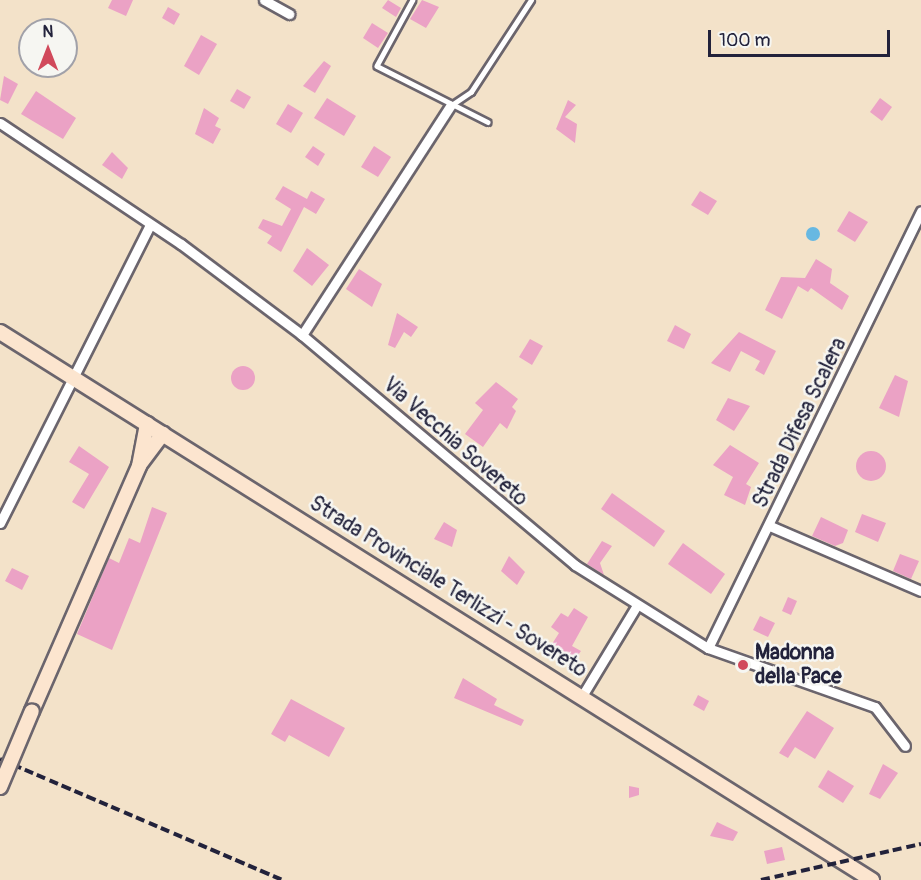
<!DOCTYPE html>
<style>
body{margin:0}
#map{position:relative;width:921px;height:880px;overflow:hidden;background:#f3e2c9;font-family:Pangolin,sans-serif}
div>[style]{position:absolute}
.water>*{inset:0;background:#67b8e2}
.round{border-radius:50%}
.building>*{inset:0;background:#eba2c5}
.roads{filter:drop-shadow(2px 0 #6b656d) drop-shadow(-2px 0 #6b656d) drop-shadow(0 2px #6b656d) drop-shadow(0 -2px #6b656d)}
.lane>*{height:4.5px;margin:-2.25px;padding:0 2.25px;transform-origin:2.25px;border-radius:2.25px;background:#fff}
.street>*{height:9px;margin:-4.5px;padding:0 4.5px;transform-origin:4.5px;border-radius:4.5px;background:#fff}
.secondary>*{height:14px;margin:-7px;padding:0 7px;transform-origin:7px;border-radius:7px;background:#fce5cf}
.rail>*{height:4px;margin-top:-2px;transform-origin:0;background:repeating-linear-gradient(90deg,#22223b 0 9px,transparent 0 13.5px)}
.bridges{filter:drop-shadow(2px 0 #6b656d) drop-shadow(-2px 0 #6b656d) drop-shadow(0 2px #6b656d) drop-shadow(0 -2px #6b656d)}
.secondary-bridge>*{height:14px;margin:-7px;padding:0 7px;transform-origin:7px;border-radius:7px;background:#fce5cf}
.dots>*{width:16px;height:16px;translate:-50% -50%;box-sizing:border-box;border:3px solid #f6f6f2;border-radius:50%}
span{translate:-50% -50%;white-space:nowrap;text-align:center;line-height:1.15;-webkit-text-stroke:5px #f6f6f2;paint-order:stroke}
.street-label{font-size:21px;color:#22223b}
.poi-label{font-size:21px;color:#22223b;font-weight:700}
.left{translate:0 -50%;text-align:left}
.north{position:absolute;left:18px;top:18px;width:60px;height:60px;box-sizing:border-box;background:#f6f6f2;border:2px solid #a1a1a9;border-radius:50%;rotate:0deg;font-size:16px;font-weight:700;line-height:24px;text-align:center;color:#22223b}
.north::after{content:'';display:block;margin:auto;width:21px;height:27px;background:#d1495b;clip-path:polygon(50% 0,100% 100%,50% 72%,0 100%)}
.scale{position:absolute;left:708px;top:30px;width:182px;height:27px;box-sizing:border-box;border:3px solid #22223b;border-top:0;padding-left:8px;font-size:18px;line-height:21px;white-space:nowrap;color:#22223b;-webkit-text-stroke:4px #f6f6f2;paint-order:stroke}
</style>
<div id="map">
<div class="water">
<i class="round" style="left:806px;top:227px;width:14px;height:14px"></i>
</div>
<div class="building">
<i style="clip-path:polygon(112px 0,133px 0,126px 16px,108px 8px)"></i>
<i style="clip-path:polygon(388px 0,401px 8px,396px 17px,382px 8px)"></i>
<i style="clip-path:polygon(422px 0,439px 7px,426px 28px,410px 19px)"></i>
<i style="clip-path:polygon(168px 7px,180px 14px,174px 25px,162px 18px)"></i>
<i style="clip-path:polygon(372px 23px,388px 33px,378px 48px,363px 38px)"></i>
<i style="clip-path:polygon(201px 35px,217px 44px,199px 75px,184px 66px)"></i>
<i style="clip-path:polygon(324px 61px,331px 66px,315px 93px,303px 86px)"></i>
<i style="clip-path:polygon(4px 76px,18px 84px,8px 104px,0 100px)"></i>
<i style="clip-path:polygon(237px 89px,251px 97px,244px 109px,230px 101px)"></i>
<i style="clip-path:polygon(36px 91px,76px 118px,63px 139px,21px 114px)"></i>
<i style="clip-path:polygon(327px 98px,356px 116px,344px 136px,314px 118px)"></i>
<i style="clip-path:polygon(880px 98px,892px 107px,882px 121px,870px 112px)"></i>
<i style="clip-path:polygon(568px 100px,576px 105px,565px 117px,577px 124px,575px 143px,556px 129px)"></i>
<i style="clip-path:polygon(288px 104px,303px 113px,291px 133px,276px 124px)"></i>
<i style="clip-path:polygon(204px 108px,219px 118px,215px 126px,221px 129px,213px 144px,195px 134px)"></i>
<i style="clip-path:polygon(313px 146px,325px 154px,318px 166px,305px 157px)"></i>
<i style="clip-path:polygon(374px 146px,391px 157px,378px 177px,361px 167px)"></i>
<i style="clip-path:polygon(112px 152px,128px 168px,122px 179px,102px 165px)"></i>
<i style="clip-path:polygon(283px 186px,307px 199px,311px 191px,325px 199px,316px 214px,304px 207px,281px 252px,267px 243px,272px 236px,258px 228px,263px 219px,282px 226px,291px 209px,275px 199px)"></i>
<i style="clip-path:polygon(700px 191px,717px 201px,708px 215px,691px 205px)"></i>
<i style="clip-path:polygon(849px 211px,868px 222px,855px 242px,837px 231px)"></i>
<i style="clip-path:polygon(307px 248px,329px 265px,312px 286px,293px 271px)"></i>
<i style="clip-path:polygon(816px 259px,832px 269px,830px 283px,849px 296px,842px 310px,811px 288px,808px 292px,798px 286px,782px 319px,765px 310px,781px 277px,805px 278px)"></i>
<i style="clip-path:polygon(359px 269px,382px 284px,372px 307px,346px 289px)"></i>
<i style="clip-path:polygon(397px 313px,418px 327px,411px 337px,404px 332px,395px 348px,388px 345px)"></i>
<i style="clip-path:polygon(675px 325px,691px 334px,684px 349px,667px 341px)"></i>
<i style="clip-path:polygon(739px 332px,776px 351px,764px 375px,755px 370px,760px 361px,741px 351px,730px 372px,711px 363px)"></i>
<i style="clip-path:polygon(530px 339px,543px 346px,532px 365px,519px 357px)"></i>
<i class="round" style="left:231px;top:366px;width:24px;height:24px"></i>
<i style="clip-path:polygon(895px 375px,908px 381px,899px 417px,879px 408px)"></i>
<i style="clip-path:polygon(496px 382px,518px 399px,512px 407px,516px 411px,507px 429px,500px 423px,483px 447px,465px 434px,483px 410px,475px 403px)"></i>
<i style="clip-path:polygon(728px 398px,750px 406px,734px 431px,716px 420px)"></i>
<i style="clip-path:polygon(730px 445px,759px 463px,746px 484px,751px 487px,745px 505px,724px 495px,733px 477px,713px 465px)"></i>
<i style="clip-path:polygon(79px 446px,109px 467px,84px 509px,72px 502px,89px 474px,69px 462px)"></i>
<i class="round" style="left:856px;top:451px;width:30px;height:30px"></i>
<i style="clip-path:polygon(612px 493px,665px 531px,654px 547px,601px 509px)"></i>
<i style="clip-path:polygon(152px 507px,167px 513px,112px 650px,77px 634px,109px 558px,119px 563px,129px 538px,140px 543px)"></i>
<i style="clip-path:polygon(862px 514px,886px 523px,878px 542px,855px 532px)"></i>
<i style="clip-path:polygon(821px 517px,848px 530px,843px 543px,835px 546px,812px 536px)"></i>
<i style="clip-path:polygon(444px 522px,457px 530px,452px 547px,434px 539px)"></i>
<i style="clip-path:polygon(602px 541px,612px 546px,600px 563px,604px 575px,587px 564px)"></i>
<i style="clip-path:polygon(683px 543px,725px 574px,711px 594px,668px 564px)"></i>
<i style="clip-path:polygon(900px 554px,919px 561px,911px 579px,893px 571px)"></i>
<i style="clip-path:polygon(509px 556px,525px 572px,517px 585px,501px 571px)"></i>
<i style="clip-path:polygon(12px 568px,29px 576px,22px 590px,5px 581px)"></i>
<i style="clip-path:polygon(788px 597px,797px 601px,791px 615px,782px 611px)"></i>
<i style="clip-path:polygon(574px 608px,588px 617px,572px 646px,581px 651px,575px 659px,552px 644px,559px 633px,551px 627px,561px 613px,568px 617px)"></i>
<i style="clip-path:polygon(760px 616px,775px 623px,768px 637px,753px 630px)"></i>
<i style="clip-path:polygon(463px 678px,497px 699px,494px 705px,524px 720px,521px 726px,454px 698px)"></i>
<i style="clip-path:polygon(698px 695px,709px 701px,704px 711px,693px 705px)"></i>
<i style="clip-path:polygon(291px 699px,345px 728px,329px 757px,289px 735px,285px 742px,271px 734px)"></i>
<i style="clip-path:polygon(807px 711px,834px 728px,815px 759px,795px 747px,788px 758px,779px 753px)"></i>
<i style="clip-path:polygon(883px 764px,898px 773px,880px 799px,869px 794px)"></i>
<i style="clip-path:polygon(828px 770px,854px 786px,843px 803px,818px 787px)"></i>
<i style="clip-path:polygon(629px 786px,639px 788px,639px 795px,629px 798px)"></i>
<i style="clip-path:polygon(717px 822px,738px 832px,733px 841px,710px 836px)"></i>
<i style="clip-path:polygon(782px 847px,785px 860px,767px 864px,764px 851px)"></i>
</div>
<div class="roads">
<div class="lane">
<i style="left:413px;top:0;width:75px;rotate:118.6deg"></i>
<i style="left:377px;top:66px;width:124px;rotate:26.8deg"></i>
<i style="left:450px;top:106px;width:25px;rotate:-34deg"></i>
<i style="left:471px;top:92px;width:110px;rotate:-56.9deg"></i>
</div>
<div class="street">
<i style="left:264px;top:0;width:29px;rotate:29deg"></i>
<i style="left:0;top:123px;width:218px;rotate:33.8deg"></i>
<i style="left:181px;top:244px;width:151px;rotate:36.9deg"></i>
<i style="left:302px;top:335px;width:357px;rotate:40.1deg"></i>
<i style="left:575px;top:565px;width:157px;rotate:32deg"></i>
<i style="left:708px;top:648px;width:177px;rotate:19.5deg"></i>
<i style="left:875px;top:707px;width:49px;rotate:52.4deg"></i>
<i style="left:302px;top:335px;width:273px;rotate:-57.1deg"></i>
<i style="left:0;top:523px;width:334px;rotate:-63.3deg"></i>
<i style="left:770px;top:526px;width:164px;rotate:23.3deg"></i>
<i style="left:708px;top:648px;width:486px;rotate:-64deg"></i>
<i style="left:582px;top:696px;width:104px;rotate:-58.8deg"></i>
</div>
<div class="secondary">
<i style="left:0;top:332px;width:1030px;rotate:32.15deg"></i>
<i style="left:140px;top:464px;width:38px;rotate:-53deg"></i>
<i style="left:32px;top:711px;width:267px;rotate:-66.4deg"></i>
<i style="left:139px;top:466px;width:43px;rotate:-79.2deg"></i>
</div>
</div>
<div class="rail">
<i style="left:0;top:759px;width:307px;rotate:23.2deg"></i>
<i style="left:761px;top:880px;width:164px;rotate:-12.7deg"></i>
</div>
<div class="bridges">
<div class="secondary-bridge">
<i style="left:0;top:787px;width:82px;rotate:-67.2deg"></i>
</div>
</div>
<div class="dots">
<i style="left:743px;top:665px;background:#d1495b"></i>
</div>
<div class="street-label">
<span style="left:800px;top:423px;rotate:-64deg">Strada Difesa Scalera</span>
<span style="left:455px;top:442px;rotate:41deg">Via Vecchia Sovereto</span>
<span style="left:448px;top:587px;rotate:32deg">Strada Provinciale Terlizzi - Sovereto</span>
</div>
<div class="poi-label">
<span class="left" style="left:755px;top:665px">Madonna<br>della Pace</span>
</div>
<div class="north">N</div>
<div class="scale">100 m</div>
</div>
